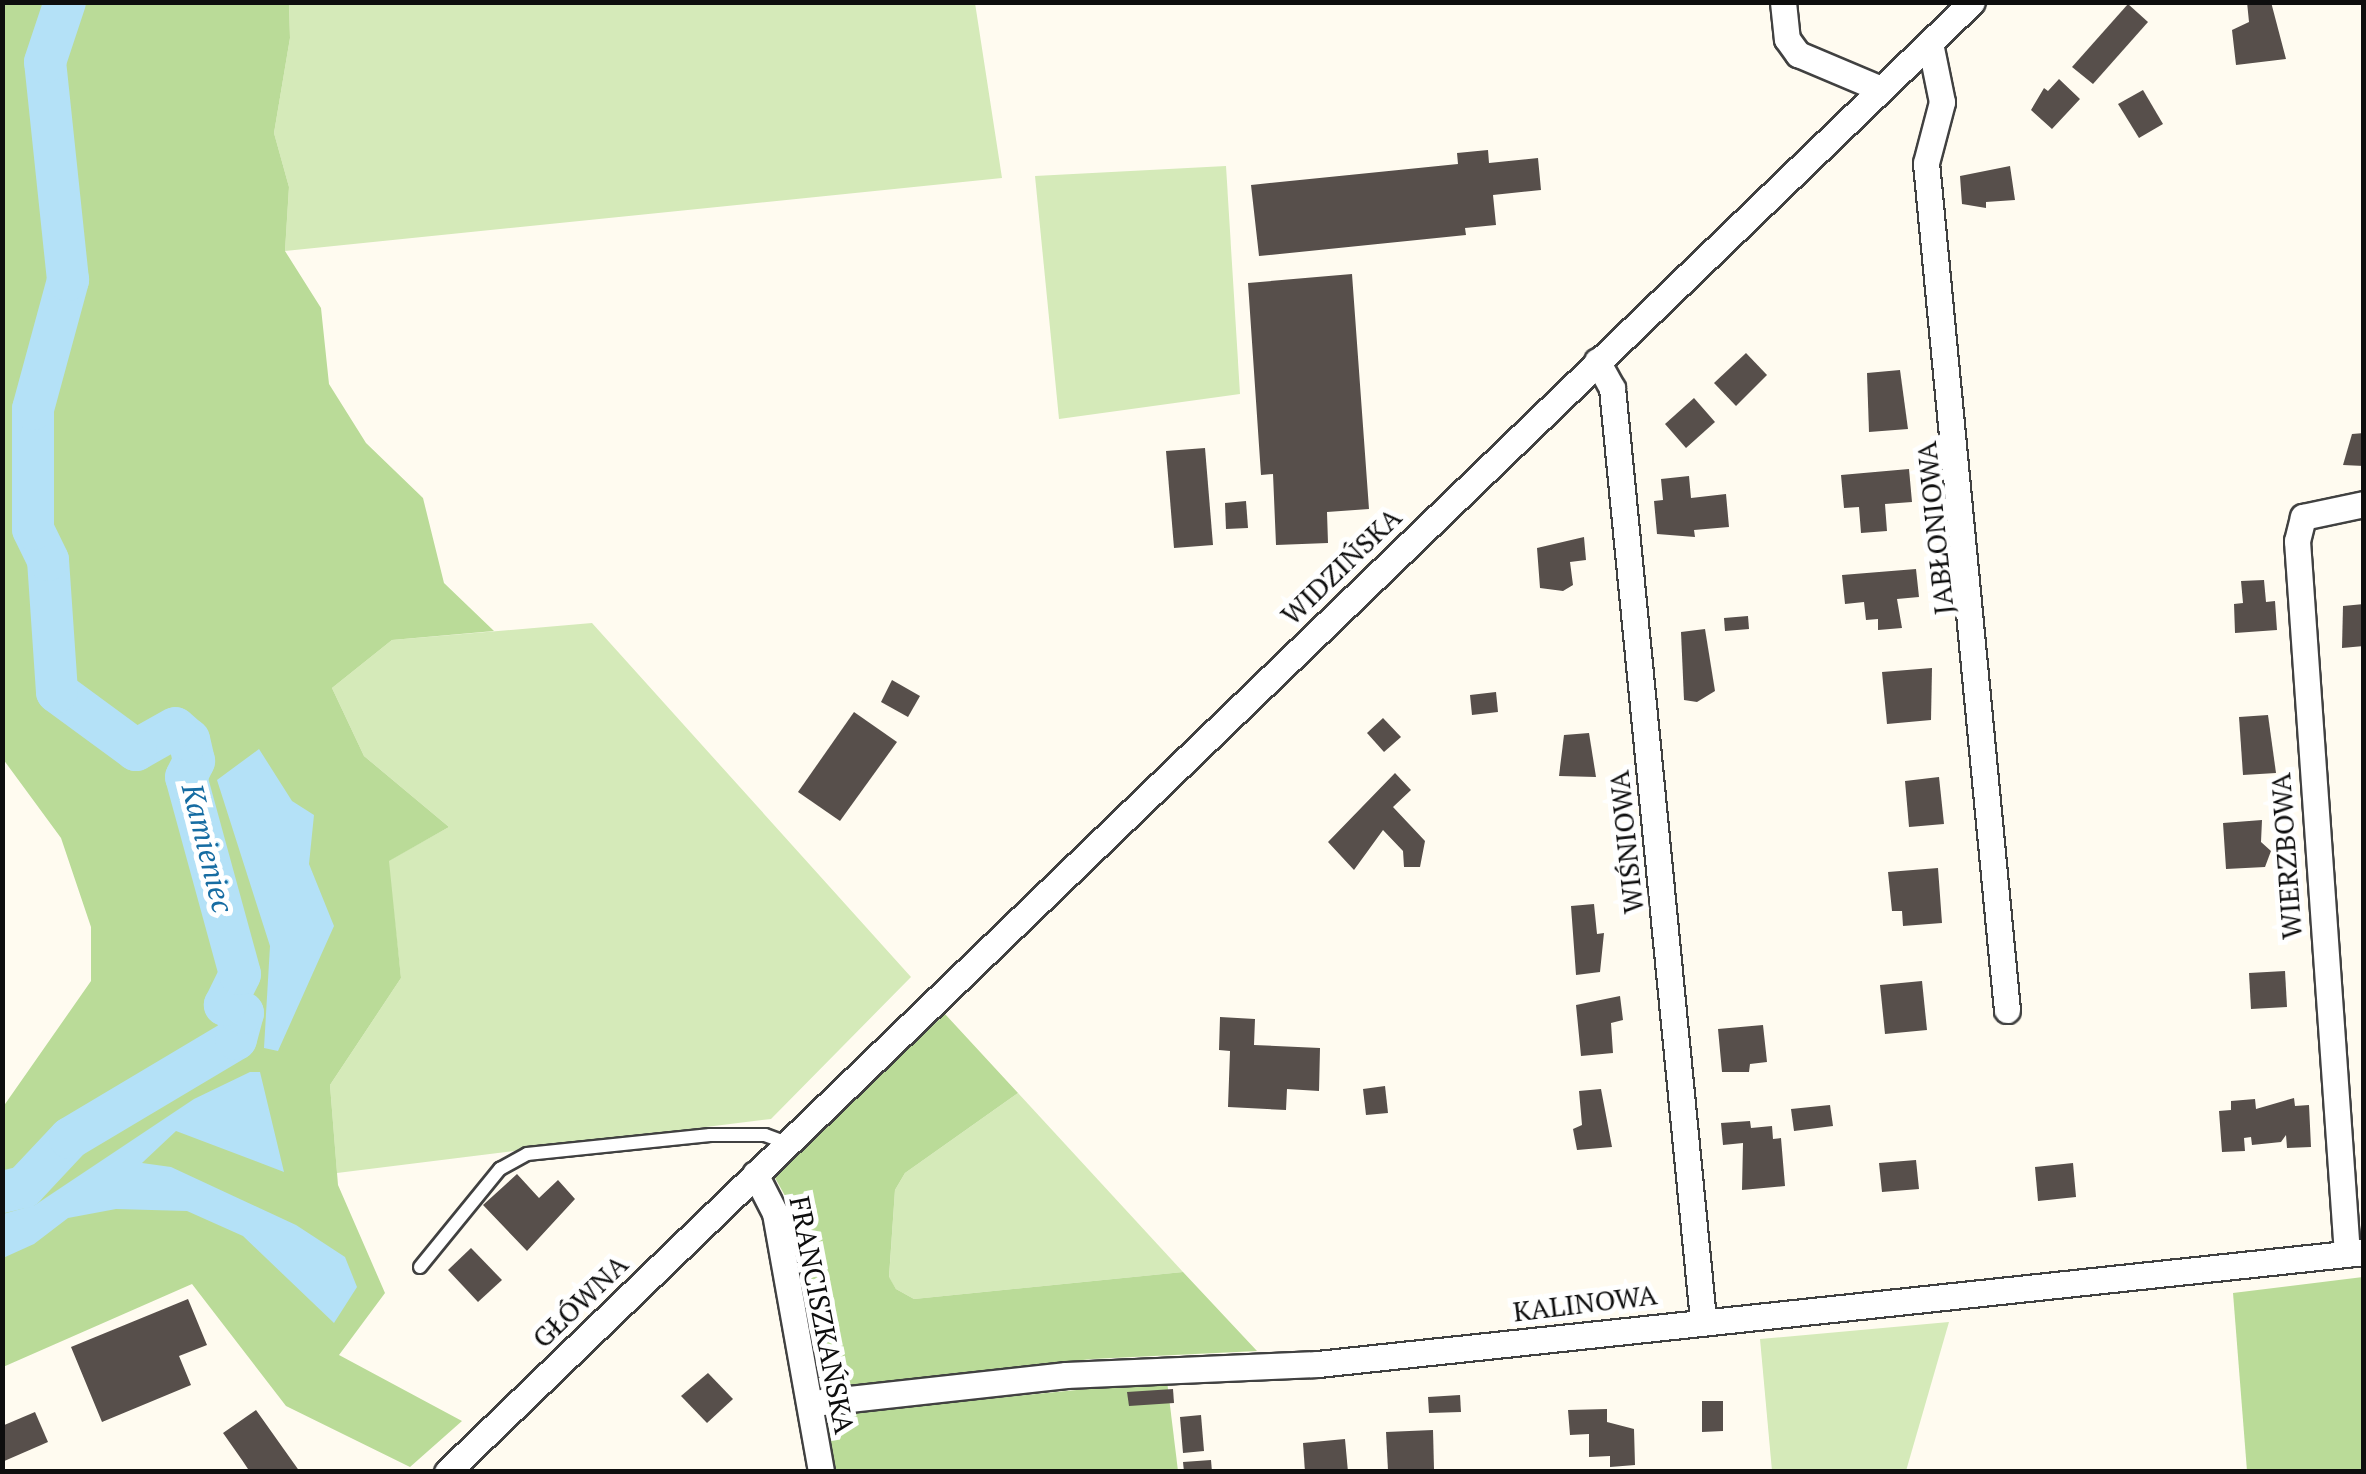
<!DOCTYPE html>
<meta charset="utf-8">
<style>
body{margin:0}
#map{position:relative;width:2366px;height:1474px;overflow:hidden;background:#fffbf0;font-family:"PT Serif",serif}
div>[style]{position:absolute}
.green>*{inset:0;background:#d5eab9}
.forest>*{inset:0;background:#badb98}
.water>*{inset:0;background:#b4e1f7}
.river>*{height:42px;margin:-21px;padding:0 21px;transform-origin:21px;border-radius:21px;background:#b4e1f7}
.building>*{inset:0;background:#574f4b}
.roads{filter:drop-shadow(2px 0 #414141) drop-shadow(-2px 0 #414141) drop-shadow(0 2px #414141) drop-shadow(0 -2px #414141)}
.lane>*{height:12px;margin:-6px;padding:0 6px;transform-origin:6px;border-radius:6px;background:#fff}
.street>*{height:25px;margin:-12.5px;padding:0 12.5px;transform-origin:12.5px;border-radius:12.5px;background:#fff}
span{translate:-50% -50%;white-space:nowrap;text-align:center;line-height:1.15;-webkit-text-stroke:10px #fff;paint-order:stroke}
.street-label{font-size:28px;color:#0e0e0e}
.water-label{font-size:30px;color:#166ca2;font-style:italic}
.frame{position:absolute;inset:0;border:5px solid #0e0e0e;pointer-events:none}
</style>
<div id="map">
<div class="green">
<i style="clip-path:polygon(289px 3px,975px 3px,1002px 178px,285px 251px,289px 187px,274px 133px,290px 38px)"></i>
<i style="clip-path:polygon(1226px 166px,1240px 394px,1059px 419px,1035px 176px)"></i>
<i style="clip-path:polygon(592px 623px,911px 977px,771px 1119px,337px 1173px,330px 1085px,401px 978px,388px 861px,449px 827px,364px 756px,332px 688px,392px 640px)"></i>
<i style="clip-path:polygon(1018px 1093px,1183px 1272px,914px 1299px,896px 1289px,889px 1278px,895px 1190px,905px 1173px)"></i>
<i style="clip-path:polygon(1949px 1322px,1906px 1471px,1772px 1471px,1760px 1339px)"></i>
</div>
<div class="forest">
<i style="clip-path:polygon(3px 3px,289px 3px,290px 38px,274px 133px,289px 187px,285px 251px,321px 308px,329px 384px,366px 443px,423px 498px,444px 583px,494px 631px,392px 640px,332px 688px,364px 756px,449px 827px,389px 861px,401px 978px,330px 1085px,338px 1185px,385px 1293px,339px 1355px,462px 1421px,410px 1467px,286px 1406px,192px 1284px,3px 1367px,3px 1107px,91px 981px,91px 927px,61px 838px,3px 759px)"></i>
<i style="clip-path:polygon(945px 1014px,1018px 1093px,905px 1173px,895px 1190px,889px 1277px,896px 1289px,914px 1299px,1183px 1272px,1257px 1351px,1092px 1359px,822px 1389px,812px 1376px,789px 1203px,774px 1176px)"></i>
<i style="clip-path:polygon(2363px 1277px,2363px 1471px,2247px 1471px,2233px 1293px)"></i>
<i style="clip-path:polygon(1167px 1381px,1178px 1471px,832px 1471px,826px 1415px)"></i>
</div>
<div class="water">
<i style="clip-path:polygon(259px 749px,292px 801px,314px 815px,309px 864px,334px 926px,278px 1051px,264px 1048px,270px 946px,217px 780px)"></i>
<i style="clip-path:polygon(250px 1072px,260px 1072px,284px 1172px,176px 1131px,142px 1163px,171px 1167px,296px 1225px,345px 1257px,357px 1287px,334px 1323px,243px 1236px,187px 1211px,116px 1209px,68px 1218px,34px 1244px,3px 1258px,3px 1214px,35px 1205px,194px 1099px)"></i>
</div>
<div class="river">
<i style="left:2px;top:1192px;width:23px;rotate:-13deg"></i>
<i style="left:24px;top:1187px;width:67px;rotate:-46.8deg"></i>
<i style="left:70px;top:1138px;width:193px;rotate:-30.8deg"></i>
<i style="left:236px;top:1039px;width:27px;rotate:-75deg"></i>
<i style="left:243px;top:1013px;width:20px;rotate:-156deg"></i>
<i style="left:225px;top:1005px;width:34px;rotate:-64deg"></i>
<i style="left:240px;top:974px;width:204px;rotate:-105.3deg"></i>
<i style="left:186px;top:777px;width:18px;rotate:-63deg"></i>
<i style="left:194px;top:761px;width:22px;rotate:-103deg"></i>
<i style="left:189px;top:740px;width:18px;rotate:-139deg"></i>
<i style="left:175px;top:728px;width:45px;rotate:150.6deg"></i>
<i style="left:136px;top:750px;width:98px;rotate:-143.7deg"></i>
<i style="left:57px;top:692px;width:132px;rotate:-93.9deg"></i>
<i style="left:48px;top:560px;width:34px;rotate:-116deg"></i>
<i style="left:33px;top:529px;width:120px;rotate:-90deg"></i>
<i style="left:33px;top:409px;width:134px;rotate:-74.8deg"></i>
<i style="left:68px;top:280px;width:219px;rotate:-96deg"></i>
<i style="left:45px;top:62px;width:63px;rotate:-71.6deg"></i>
</div>
<div class="building">
<i style="clip-path:polygon(2247px 2px,2271px 2px,2286px 59px,2236px 65px,2232px 30px,2249px 22px)"></i>
<i style="clip-path:polygon(2128px 4px,2148px 22px,2093px 84px,2072px 67px)"></i>
<i style="clip-path:polygon(2059px 79px,2080px 99px,2052px 129px,2031px 110px,2044px 88px,2048px 91px)"></i>
<i style="clip-path:polygon(2143px 90px,2163px 124px,2139px 138px,2118px 104px)"></i>
<i style="clip-path:polygon(1488px 150px,1489px 163px,1538px 158px,1541px 190px,1493px 195px,1496px 225px,1465px 228px,1466px 235px,1259px 256px,1251px 185px,1458px 164px,1457px 153px)"></i>
<i style="clip-path:polygon(2010px 166px,2015px 200px,1986px 202px,1986px 208px,1962px 204px,1960px 176px)"></i>
<i style="clip-path:polygon(1352px 274px,1369px 509px,1327px 512px,1328px 543px,1276px 545px,1273px 474px,1261px 475px,1248px 283px)"></i>
<i style="clip-path:polygon(1746px 353px,1767px 375px,1736px 406px,1714px 383px)"></i>
<i style="clip-path:polygon(1900px 370px,1908px 429px,1869px 432px,1867px 373px)"></i>
<i style="clip-path:polygon(1694px 398px,1715px 422px,1686px 448px,1665px 424px)"></i>
<i style="clip-path:polygon(2364px 433px,2364px 466px,2343px 465px,2352px 434px)"></i>
<i style="clip-path:polygon(1205px 448px,1213px 545px,1174px 548px,1166px 451px)"></i>
<i style="clip-path:polygon(1909px 469px,1912px 502px,1885px 504px,1887px 531px,1861px 533px,1859px 507px,1844px 508px,1841px 475px)"></i>
<i style="clip-path:polygon(1689px 476px,1691px 498px,1726px 494px,1729px 527px,1694px 530px,1695px 537px,1657px 534px,1654px 501px,1663px 500px,1661px 479px)"></i>
<i style="clip-path:polygon(1246px 501px,1248px 528px,1226px 529px,1225px 503px)"></i>
<i style="clip-path:polygon(1584px 537px,1586px 560px,1570px 562px,1573px 585px,1563px 591px,1540px 588px,1537px 548px)"></i>
<i style="clip-path:polygon(1916px 569px,1919px 597px,1897px 599px,1902px 628px,1878px 630px,1878px 619px,1866px 620px,1864px 602px,1845px 604px,1842px 575px)"></i>
<i style="clip-path:polygon(2264px 580px,2266px 602px,2275px 601px,2277px 630px,2235px 633px,2234px 604px,2243px 603px,2241px 581px)"></i>
<i style="clip-path:polygon(2364px 604px,2364px 646px,2342px 648px,2343px 606px)"></i>
<i style="clip-path:polygon(1748px 616px,1749px 629px,1725px 631px,1724px 618px)"></i>
<i style="clip-path:polygon(1705px 629px,1715px 691px,1697px 702px,1684px 700px,1681px 632px)"></i>
<i style="clip-path:polygon(1932px 668px,1931px 720px,1887px 724px,1882px 672px)"></i>
<i style="clip-path:polygon(892px 680px,920px 696px,908px 717px,881px 702px)"></i>
<i style="clip-path:polygon(1496px 692px,1498px 712px,1472px 715px,1470px 695px)"></i>
<i style="clip-path:polygon(854px 712px,897px 742px,840px 821px,798px 792px)"></i>
<i style="clip-path:polygon(2268px 715px,2276px 773px,2243px 775px,2239px 717px)"></i>
<i style="clip-path:polygon(1383px 718px,1401px 737px,1384px 752px,1367px 733px)"></i>
<i style="clip-path:polygon(1589px 733px,1596px 777px,1559px 776px,1564px 735px)"></i>
<i style="clip-path:polygon(1395px 773px,1411px 790px,1393px 807px,1425px 841px,1420px 867px,1404px 867px,1403px 851px,1383px 830px,1354px 870px,1328px 842px)"></i>
<i style="clip-path:polygon(1939px 777px,1944px 824px,1909px 827px,1905px 781px)"></i>
<i style="clip-path:polygon(2262px 820px,2261px 842px,2271px 851px,2265px 867px,2226px 869px,2223px 823px)"></i>
<i style="clip-path:polygon(1938px 868px,1942px 923px,1903px 926px,1902px 911px,1892px 911px,1888px 872px)"></i>
<i style="clip-path:polygon(1594px 904px,1597px 934px,1604px 933px,1600px 972px,1576px 975px,1571px 906px)"></i>
<i style="clip-path:polygon(2285px 971px,2287px 1007px,2251px 1009px,2249px 973px)"></i>
<i style="clip-path:polygon(1922px 981px,1927px 1030px,1885px 1034px,1880px 985px)"></i>
<i style="clip-path:polygon(1620px 996px,1623px 1020px,1611px 1023px,1613px 1053px,1581px 1056px,1576px 1005px)"></i>
<i style="clip-path:polygon(1220px 1017px,1255px 1019px,1254px 1045px,1320px 1048px,1319px 1091px,1287px 1089px,1286px 1110px,1228px 1107px,1230px 1051px,1219px 1050px)"></i>
<i style="clip-path:polygon(1763px 1025px,1767px 1062px,1750px 1064px,1749px 1072px,1722px 1072px,1718px 1029px)"></i>
<i style="clip-path:polygon(1385px 1086px,1388px 1113px,1366px 1115px,1363px 1089px)"></i>
<i style="clip-path:polygon(1601px 1089px,1612px 1147px,1577px 1150px,1573px 1129px,1582px 1125px,1579px 1091px)"></i>
<i style="clip-path:polygon(2294px 1098px,2295px 1106px,2309px 1105px,2311px 1147px,2287px 1148px,2286px 1135px,2281px 1142px,2252px 1145px,2251px 1137px,2244px 1138px,2245px 1151px,2222px 1152px,2219px 1111px,2231px 1110px,2231px 1101px,2255px 1099px,2256px 1109px)"></i>
<i style="clip-path:polygon(1830px 1105px,1833px 1126px,1794px 1131px,1791px 1109px)"></i>
<i style="clip-path:polygon(1750px 1121px,1751px 1128px,1772px 1126px,1773px 1139px,1781px 1138px,1785px 1186px,1742px 1190px,1743px 1143px,1723px 1145px,1721px 1123px)"></i>
<i style="clip-path:polygon(1916px 1160px,1919px 1189px,1882px 1192px,1879px 1163px)"></i>
<i style="clip-path:polygon(2073px 1163px,2076px 1197px,2038px 1201px,2035px 1167px)"></i>
<i style="clip-path:polygon(517px 1174px,539px 1198px,558px 1180px,575px 1199px,527px 1251px,483px 1205px)"></i>
<i style="clip-path:polygon(471px 1248px,502px 1280px,478px 1302px,448px 1270px)"></i>
<i style="clip-path:polygon(188px 1299px,207px 1345px,179px 1356px,191px 1385px,102px 1422px,71px 1347px)"></i>
<i style="clip-path:polygon(708px 1373px,733px 1399px,707px 1423px,681px 1396px)"></i>
<i style="clip-path:polygon(1173px 1389px,1174px 1403px,1129px 1406px,1127px 1392px)"></i>
<i style="clip-path:polygon(1460px 1395px,1461px 1412px,1429px 1413px,1428px 1397px)"></i>
<i style="clip-path:polygon(1702px 1401px,1723px 1401px,1723px 1431px,1702px 1432px)"></i>
<i style="clip-path:polygon(1607px 1409px,1607px 1422px,1634px 1429px,1635px 1465px,1610px 1467px,1610px 1456px,1589px 1457px,1589px 1434px,1570px 1435px,1568px 1410px)"></i>
<i style="clip-path:polygon(256px 1410px,300px 1472px,250px 1472px,242px 1460px,223px 1433px)"></i>
<i style="clip-path:polygon(35px 1412px,48px 1442px,2px 1462px,2px 1426px)"></i>
<i style="clip-path:polygon(1201px 1415px,1204px 1451px,1183px 1453px,1180px 1417px)"></i>
<i style="clip-path:polygon(1433px 1430px,1434px 1469px,1388px 1470px,1386px 1432px)"></i>
<i style="clip-path:polygon(1345px 1439px,1348px 1472px,1305px 1472px,1303px 1443px)"></i>
<i style="clip-path:polygon(1211px 1460px,1212px 1472px,1184px 1472px,1183px 1462px)"></i>
</div>
<div class="roads">
<div class="lane">
<i style="left:420px;top:1267px;width:127px;rotate:-50.8deg"></i>
<i style="left:500px;top:1169px;width:31px;rotate:-29deg"></i>
<i style="left:527px;top:1154px;width:184px;rotate:-5.9deg"></i>
<i style="left:710px;top:1135px;width:55px"></i>
<i style="left:765px;top:1135px;width:23px;rotate:20deg"></i>
</div>
<div class="street">
<i style="left:1783px;top:2px;width:37px;rotate:84deg"></i>
<i style="left:1787px;top:39px;width:19px;rotate:54deg"></i>
<i style="left:1798px;top:54px;width:90px;rotate:22.9deg"></i>
<i style="left:1930px;top:43px;width:60px;rotate:78.5deg"></i>
<i style="left:1942px;top:102px;width:63px;rotate:104.7deg"></i>
<i style="left:1926px;top:163px;width:851px;rotate:84.54deg"></i>
<i style="left:1597px;top:361px;width:31px;rotate:61deg"></i>
<i style="left:1612px;top:388px;width:936px;rotate:84.42deg"></i>
<i style="left:755px;top:1174px;width:44px;rotate:62.9deg"></i>
<i style="left:775px;top:1213px;width:263px;rotate:79.9deg"></i>
<i style="left:2347px;top:1254px;width:715px;rotate:-94.01deg"></i>
<i style="left:2297px;top:541px;width:25px;rotate:-76deg"></i>
<i style="left:2303px;top:517px;width:62px;rotate:-12deg"></i>
<i style="left:813px;top:1403px;width:255px;rotate:-6.3deg"></i>
<i style="left:1066px;top:1375px;width:252px;rotate:-2.5deg"></i>
<i style="left:1318px;top:1364px;width:1052px;rotate:-6.11deg"></i>
<i style="left:447px;top:1472px;width:2118px;rotate:-43.95deg"></i>
</div>
</div>
<div class="street-label">
<span style="left:1935px;top:528px;rotate:-96deg">JABŁONIOWA</span>
<span style="left:1341px;top:566px;rotate:-44deg">WIDZIŃSKA</span>
<span style="left:1626px;top:842px;rotate:-96deg">WIŚNIOWA</span>
<span style="left:2286px;top:856px;rotate:-94deg">WIERZBOWA</span>
<span style="left:580px;top:1301px;rotate:-44deg">GŁÓWNA</span>
<span style="left:1585px;top:1303px;rotate:-7deg">KALINOWA</span>
<span style="left:822px;top:1315px;rotate:79deg">FRANCISZKAŃSKA</span>
</div>
<div class="water-label">
<span style="left:208px;top:848px;rotate:76deg">Kamieniec</span>
</div>
<div class="frame"></div>
</div>
